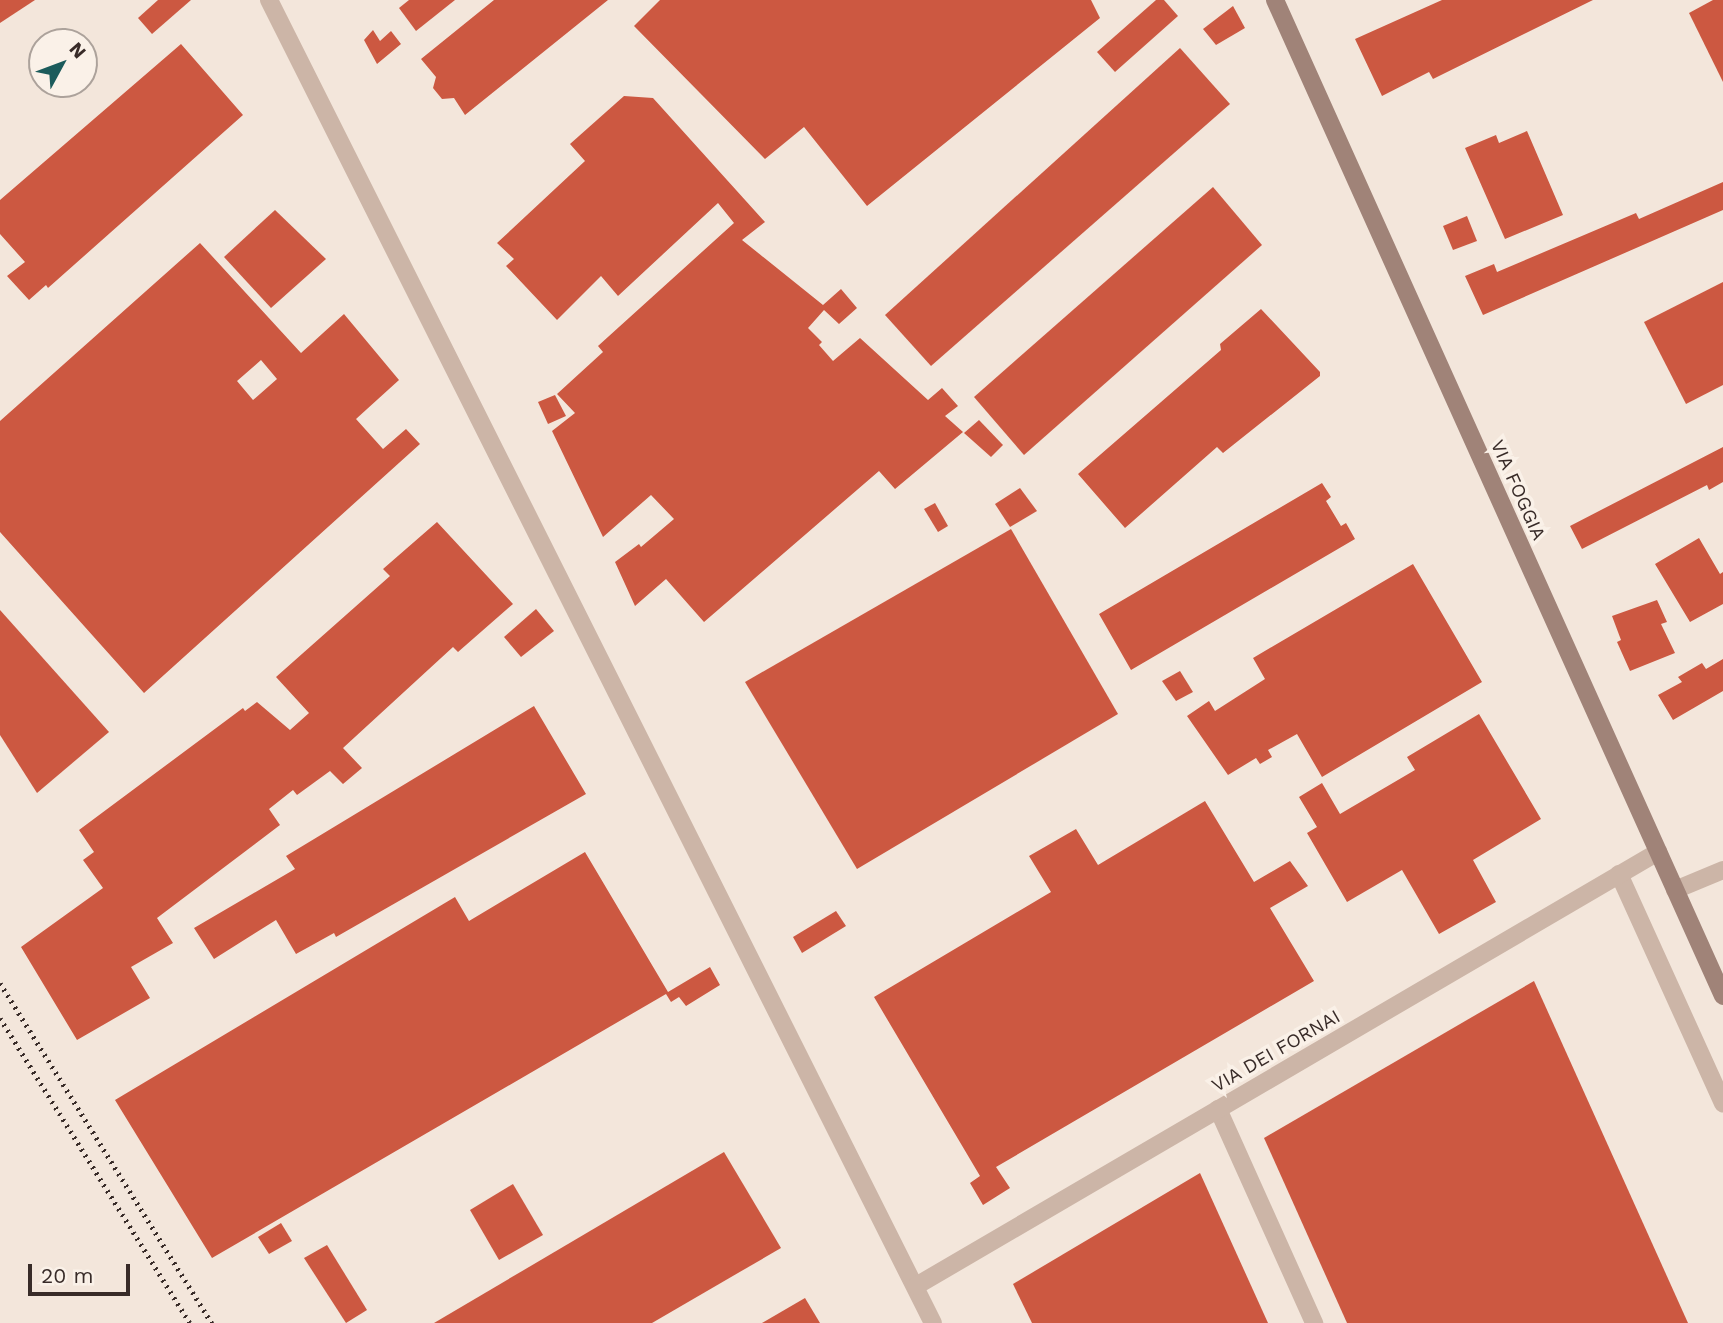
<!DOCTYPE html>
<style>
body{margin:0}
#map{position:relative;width:1723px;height:1323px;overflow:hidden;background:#f3e6db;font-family:"Work Sans",sans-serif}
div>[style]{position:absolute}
.building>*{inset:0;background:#cc5841}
.lane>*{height:18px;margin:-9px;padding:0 9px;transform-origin:9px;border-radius:9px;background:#ccb5a7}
.street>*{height:18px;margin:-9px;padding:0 9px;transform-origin:9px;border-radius:9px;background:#ccb5a7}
.secondary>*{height:18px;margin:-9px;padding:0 9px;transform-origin:9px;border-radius:9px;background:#a08378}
.rail>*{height:5px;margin-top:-2.5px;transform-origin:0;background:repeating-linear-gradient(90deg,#382b28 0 2px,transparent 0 7px)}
span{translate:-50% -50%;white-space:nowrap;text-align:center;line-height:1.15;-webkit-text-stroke:7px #faf1e8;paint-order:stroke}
.street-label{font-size:19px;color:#382b28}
.north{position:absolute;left:28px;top:28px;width:70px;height:70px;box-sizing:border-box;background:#faf1e8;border:2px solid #aca29b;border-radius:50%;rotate:49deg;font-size:19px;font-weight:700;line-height:28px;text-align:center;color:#382b28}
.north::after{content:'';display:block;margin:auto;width:24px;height:32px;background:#1b5b5b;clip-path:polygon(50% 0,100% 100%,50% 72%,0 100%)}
.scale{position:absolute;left:28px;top:1264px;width:102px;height:32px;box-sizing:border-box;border:4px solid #382b28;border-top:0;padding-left:9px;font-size:21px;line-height:24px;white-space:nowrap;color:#382b28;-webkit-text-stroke:5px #faf1e8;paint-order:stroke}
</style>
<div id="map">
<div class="building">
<i style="clip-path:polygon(0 0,35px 0,0 23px)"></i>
<i style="clip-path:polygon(158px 0,191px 0,152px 34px,138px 18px)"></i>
<i style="clip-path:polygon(409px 0,455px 0,416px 31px,399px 8px)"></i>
<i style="clip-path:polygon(494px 0,608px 0,465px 115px,454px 98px,442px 99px,433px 88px,436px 77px,421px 59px)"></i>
<i style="clip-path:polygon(660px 0,1091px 0,1100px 18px,867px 206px,804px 127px,765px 159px,634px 26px)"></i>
<i style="clip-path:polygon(1156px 0,1164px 0,1178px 16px,1115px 72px,1097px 52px)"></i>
<i style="clip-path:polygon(1442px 0,1593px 0,1433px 79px,1429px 72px,1382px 96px,1355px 39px)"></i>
<i style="clip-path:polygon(1713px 0,1723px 0,1723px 82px,1689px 13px)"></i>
<i style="clip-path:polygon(1233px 6px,1245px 28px,1216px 45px,1203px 29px)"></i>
<i style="clip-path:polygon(373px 30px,380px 41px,391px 31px,401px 44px,377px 64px,364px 40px)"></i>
<i style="clip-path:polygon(181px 44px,243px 115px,48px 288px,46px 285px,29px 300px,7px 276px,25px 262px,0 234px,0 200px)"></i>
<i style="clip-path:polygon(1180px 48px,1230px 104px,931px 366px,885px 315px)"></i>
<i style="clip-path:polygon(624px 96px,653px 98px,765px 222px,742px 240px,823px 305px,841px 289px,857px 308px,839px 324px,824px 310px,808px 328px,822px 342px,819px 345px,833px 361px,860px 338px,928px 400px,942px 388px,958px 406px,945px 416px,963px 432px,895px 489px,879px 471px,704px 622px,666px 579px,635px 606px,615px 562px,639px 544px,641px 547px,674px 519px,651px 495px,603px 537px,552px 431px,575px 413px,557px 394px,603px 352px,598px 346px,734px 223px,718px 203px,618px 296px,601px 276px,557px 320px,506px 266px,514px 259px,497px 243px,585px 161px,570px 144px)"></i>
<i style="clip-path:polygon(1527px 131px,1563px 215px,1505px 239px,1465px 148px,1496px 135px,1499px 143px)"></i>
<i style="clip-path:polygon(1723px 182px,1723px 210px,1483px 315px,1465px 276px,1494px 264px,1497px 272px,1636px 213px,1639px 219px)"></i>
<i style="clip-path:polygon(1213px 187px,1262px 245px,1024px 455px,974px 397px)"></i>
<i style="clip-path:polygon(275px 210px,326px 259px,271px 308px,224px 257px)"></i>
<i style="clip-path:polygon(1467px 216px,1477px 241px,1453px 250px,1443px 226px)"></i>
<i style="clip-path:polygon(evenodd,200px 243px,301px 353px,344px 314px,399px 380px,356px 419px,383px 449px,406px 429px,420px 444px,144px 693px,0 532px,0 421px,200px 243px,261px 360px,277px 379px,253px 400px,237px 381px,261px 360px)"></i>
<i style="clip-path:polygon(1723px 282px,1723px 385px,1686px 404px,1644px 322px)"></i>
<i style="clip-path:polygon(1261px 309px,1320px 372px,1320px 376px,1223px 453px,1217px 447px,1125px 528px,1078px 474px,1221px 350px,1220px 344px)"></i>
<i style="clip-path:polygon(555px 395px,566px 416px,548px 424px,538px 402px)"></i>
<i style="clip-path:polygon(979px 420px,1003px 445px,991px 457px,964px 433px)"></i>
<i style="clip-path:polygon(1723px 447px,1723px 482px,1709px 490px,1707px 485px,1582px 549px,1570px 526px)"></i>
<i style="clip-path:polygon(1322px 483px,1331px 497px,1326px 501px,1341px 526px,1346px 523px,1355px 539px,1131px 670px,1099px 614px)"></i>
<i style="clip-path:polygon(1020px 488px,1037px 511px,1010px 527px,995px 504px)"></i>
<i style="clip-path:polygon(935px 503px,948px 526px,938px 532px,924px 509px)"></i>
<i style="clip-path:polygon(437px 522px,513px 604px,458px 652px,453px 647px,343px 748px,362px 768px,343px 784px,330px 771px,297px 795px,293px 790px,269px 809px,280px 825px,157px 918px,173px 943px,131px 967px,150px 998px,77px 1040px,21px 947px,103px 888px,83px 860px,94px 852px,79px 830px,243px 708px,245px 711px,257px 702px,290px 730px,309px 713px,276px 677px,390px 576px,383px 569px)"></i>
<i style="clip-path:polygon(1011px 529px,1118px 714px,857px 869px,745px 682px)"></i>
<i style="clip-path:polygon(1699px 538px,1720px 574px,1723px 572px,1723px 604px,1690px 622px,1655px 564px)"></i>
<i style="clip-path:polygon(1413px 564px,1482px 682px,1322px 777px,1297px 734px,1268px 750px,1272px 757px,1260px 764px,1256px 758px,1228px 775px,1187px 716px,1209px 701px,1215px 711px,1265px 679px,1253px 658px)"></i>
<i style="clip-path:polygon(1657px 600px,1667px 622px,1661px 624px,1675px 653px,1630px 671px,1617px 642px,1621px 640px,1612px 616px)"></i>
<i style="clip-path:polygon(536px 609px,554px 631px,521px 657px,504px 637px)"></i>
<i style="clip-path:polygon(0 610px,109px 732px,37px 793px,0 735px)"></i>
<i style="clip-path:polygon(1723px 659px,1723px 691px,1673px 720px,1658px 695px,1682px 682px,1678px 677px,1702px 663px,1706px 669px)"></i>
<i style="clip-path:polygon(1180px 671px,1193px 692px,1176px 701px,1162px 681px)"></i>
<i style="clip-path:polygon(534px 706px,586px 794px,336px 937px,334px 933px,296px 954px,276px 920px,214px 959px,194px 928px,295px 869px,286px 856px)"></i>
<i style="clip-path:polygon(1479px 714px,1541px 819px,1473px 860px,1496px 902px,1439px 934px,1402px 870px,1347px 902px,1307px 833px,1317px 827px,1299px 797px,1322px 783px,1340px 814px,1415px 770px,1407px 757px)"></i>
<i style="clip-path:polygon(1205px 801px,1254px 882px,1290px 861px,1308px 886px,1270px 908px,1314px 981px,996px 1167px,1010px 1188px,983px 1205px,970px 1183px,980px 1176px,874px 997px,1051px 892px,1029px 856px,1076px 829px,1098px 865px)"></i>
<i style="clip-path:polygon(585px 852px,668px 992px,710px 967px,720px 985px,686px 1006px,679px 997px,671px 1002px,666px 994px,212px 1258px,115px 1100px,455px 897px,469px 921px)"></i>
<i style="clip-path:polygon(836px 911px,846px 926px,802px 953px,793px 937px)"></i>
<i style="clip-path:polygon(1534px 981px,1688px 1323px,1347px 1323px,1264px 1138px)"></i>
<i style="clip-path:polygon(724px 1152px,781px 1248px,652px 1323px,434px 1323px)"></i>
<i style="clip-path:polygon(1200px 1173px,1268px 1323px,1032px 1323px,1013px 1284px)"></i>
<i style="clip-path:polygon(513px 1184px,543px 1235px,499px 1260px,470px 1210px)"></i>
<i style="clip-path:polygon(281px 1223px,292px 1241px,269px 1254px,258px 1237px)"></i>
<i style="clip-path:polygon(327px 1245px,367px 1310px,346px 1323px,304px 1258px)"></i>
<i style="clip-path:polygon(805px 1298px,820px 1323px,762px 1323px)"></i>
</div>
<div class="lane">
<i style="left:1619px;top:874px;width:252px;rotate:65.6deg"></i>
<i style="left:1675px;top:890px;width:52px;rotate:-22.6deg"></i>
<i style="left:1218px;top:1109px;width:235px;rotate:65.8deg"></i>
</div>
<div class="street">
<i style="left:269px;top:0;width:1480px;rotate:63.35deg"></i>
<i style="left:916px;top:1286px;width:860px;rotate:-30.32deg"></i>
</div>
<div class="secondary">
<i style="left:1275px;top:0;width:1092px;rotate:65.78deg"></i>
</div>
<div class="rail">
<i style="left:0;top:983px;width:401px;rotate:58.1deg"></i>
<i style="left:0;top:1018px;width:359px;rotate:58.1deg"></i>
</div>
<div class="street-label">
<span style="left:1518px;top:490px;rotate:66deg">VIA FOGGIA</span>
<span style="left:1276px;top:1051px;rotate:-30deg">VIA DEI FORNAI</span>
</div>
<div class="north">N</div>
<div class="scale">20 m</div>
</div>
